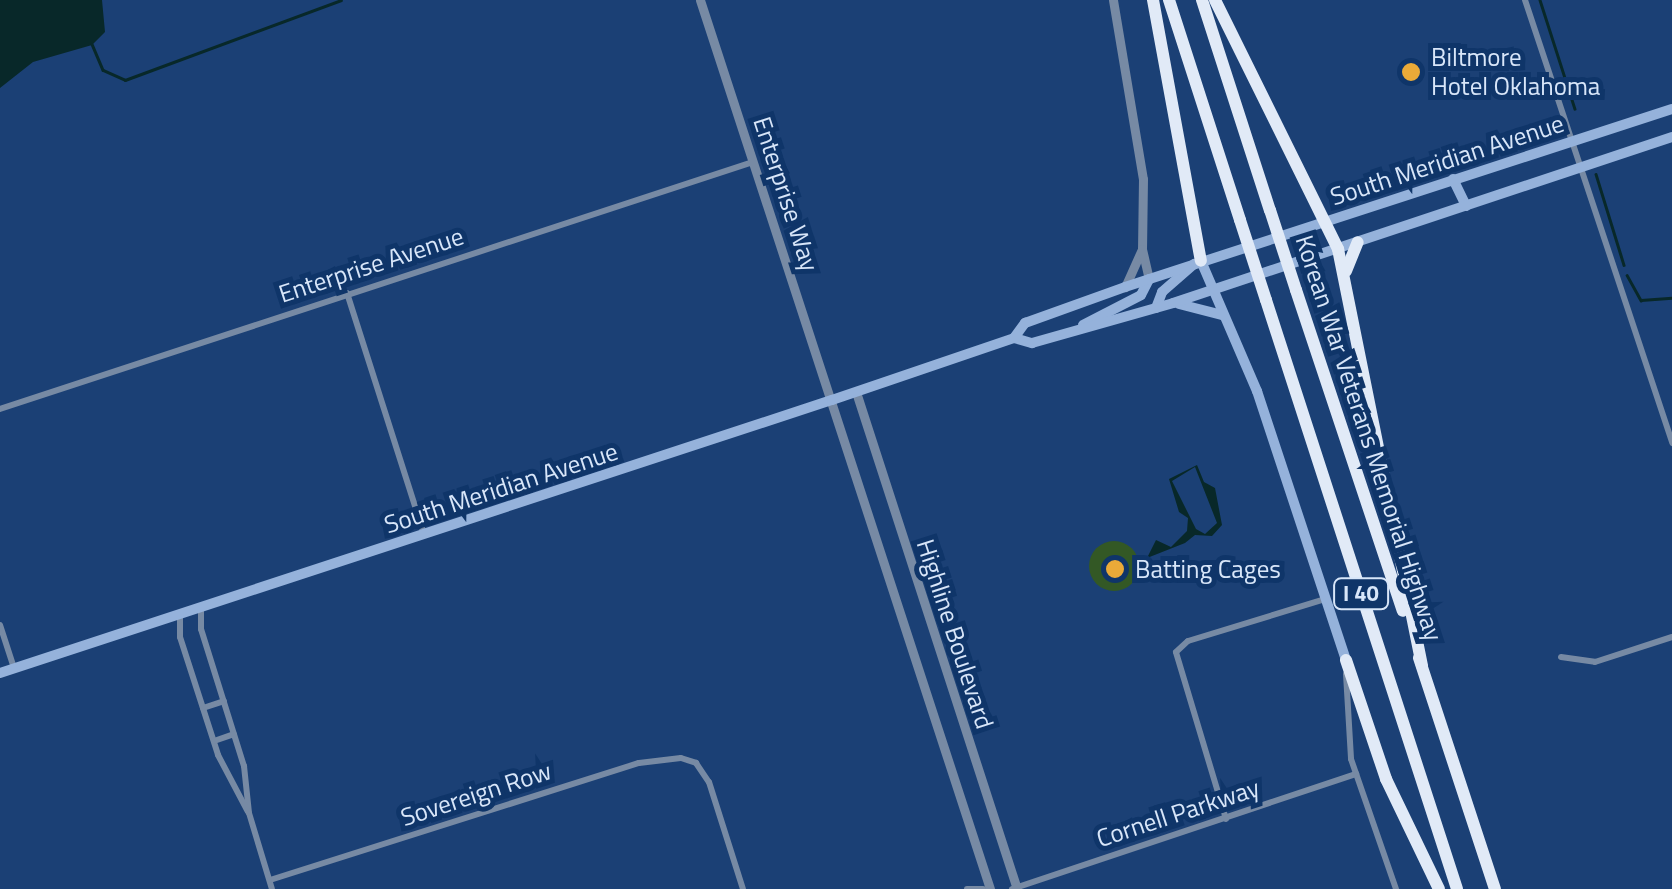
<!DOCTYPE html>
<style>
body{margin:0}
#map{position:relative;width:1672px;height:889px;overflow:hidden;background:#1b4075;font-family:"Titillium Web",sans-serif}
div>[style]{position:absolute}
.green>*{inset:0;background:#335825}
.round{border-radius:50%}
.water>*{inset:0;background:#082829}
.stream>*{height:2.5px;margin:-1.25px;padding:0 1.25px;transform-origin:1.25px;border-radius:1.25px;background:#082829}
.minor>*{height:6px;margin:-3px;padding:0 3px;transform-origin:3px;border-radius:3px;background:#778aa4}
.tertiary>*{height:9px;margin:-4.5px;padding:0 4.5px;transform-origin:4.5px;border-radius:4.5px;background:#778aa4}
.secondary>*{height:10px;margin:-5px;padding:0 5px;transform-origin:5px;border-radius:5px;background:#95b2db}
.motorway>*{height:12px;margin:-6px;padding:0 6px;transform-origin:6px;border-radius:6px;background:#e1eaf7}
.motorway-bridge>*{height:12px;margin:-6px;padding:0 6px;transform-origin:6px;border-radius:6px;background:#e1eaf7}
.dots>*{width:28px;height:28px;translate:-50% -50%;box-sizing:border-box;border:5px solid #0f3569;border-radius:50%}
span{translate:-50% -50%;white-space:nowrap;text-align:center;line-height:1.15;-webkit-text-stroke:10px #0f3569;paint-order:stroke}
.shield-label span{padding:2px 8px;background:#0f3569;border:2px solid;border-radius:8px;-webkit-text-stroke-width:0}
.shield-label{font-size:22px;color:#d8e6f9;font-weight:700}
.poi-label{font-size:25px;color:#d8e6f9}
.left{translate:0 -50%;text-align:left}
.street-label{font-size:25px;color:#d8e6f9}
</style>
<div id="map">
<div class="green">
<i class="round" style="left:1089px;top:541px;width:50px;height:50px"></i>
</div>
<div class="water">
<i style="clip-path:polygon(0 0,102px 0,105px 32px,92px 45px,33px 62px,0 88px)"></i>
<i style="clip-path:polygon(evenodd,1197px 465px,1204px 482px,1215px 488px,1222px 525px,1212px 536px,1195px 535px,1185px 543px,1147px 558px,1156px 540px,1171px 547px,1187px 531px,1188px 518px,1179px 512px,1169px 479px,1197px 465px,1195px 467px,1217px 523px,1205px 534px,1196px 529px,1172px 481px,1195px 467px)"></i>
</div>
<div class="stream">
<i style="left:1540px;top:0;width:114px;rotate:72.2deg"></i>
<i style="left:92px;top:44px;width:28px;rotate:67deg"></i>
<i style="left:103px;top:70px;width:24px;rotate:24deg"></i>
<i style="left:125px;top:80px;width:230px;rotate:-20.3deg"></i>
<i style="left:1596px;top:174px;width:95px;rotate:72.9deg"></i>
<i style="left:1627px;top:275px;width:29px;rotate:61deg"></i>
<i style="left:1641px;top:300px;width:31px;rotate:-4deg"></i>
</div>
<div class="minor">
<i style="left:1525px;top:0;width:467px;rotate:71.6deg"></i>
<i style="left:347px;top:293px;width:253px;rotate:72.3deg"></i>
<i style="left:0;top:409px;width:792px;rotate:-18.16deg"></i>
<i style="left:201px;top:606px;width:23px;rotate:90deg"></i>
<i style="left:201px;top:629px;width:144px;rotate:72.6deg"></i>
<i style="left:244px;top:766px;width:47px;rotate:83.9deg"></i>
<i style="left:249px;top:813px;width:79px;rotate:73.2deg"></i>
<i style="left:180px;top:613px;width:24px;rotate:90deg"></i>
<i style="left:180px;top:637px;width:124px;rotate:72.1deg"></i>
<i style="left:218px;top:755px;width:64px;rotate:62.2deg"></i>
<i style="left:0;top:625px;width:45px;rotate:72deg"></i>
<i style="left:1561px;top:657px;width:34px;rotate:8deg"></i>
<i style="left:1595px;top:662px;width:81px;rotate:-18deg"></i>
<i style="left:1346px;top:674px;width:85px;rotate:86.6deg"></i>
<i style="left:1351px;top:759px;width:138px;rotate:70.9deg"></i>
<i style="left:203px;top:708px;width:22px;rotate:-18deg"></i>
<i style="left:214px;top:741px;width:21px;rotate:-19deg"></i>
<i style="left:1226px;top:819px;width:174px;rotate:-106.7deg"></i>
<i style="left:1176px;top:652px;width:16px;rotate:-43deg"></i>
<i style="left:1188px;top:641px;width:143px;rotate:-17deg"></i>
<i style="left:270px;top:880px;width:387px;rotate:-17.6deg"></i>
<i style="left:639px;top:763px;width:42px;rotate:-6.8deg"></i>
<i style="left:681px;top:758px;width:16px;rotate:18deg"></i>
<i style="left:696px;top:763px;width:23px;rotate:56deg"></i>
<i style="left:709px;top:782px;width:112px;rotate:72.4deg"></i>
<i style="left:967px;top:889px;width:16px"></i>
<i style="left:1012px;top:889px;width:363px;rotate:-18.5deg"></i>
</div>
<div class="tertiary">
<i style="left:700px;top:0;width:935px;rotate:71.93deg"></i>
<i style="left:1113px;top:0;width:181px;rotate:80.5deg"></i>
<i style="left:1143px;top:179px;width:70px;rotate:90.8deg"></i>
<i style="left:1142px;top:249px;width:42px;rotate:114.1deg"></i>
<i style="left:1142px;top:249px;width:31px;rotate:77deg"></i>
<i style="left:856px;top:392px;width:522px;rotate:72.05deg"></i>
</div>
<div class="secondary">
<i style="left:1453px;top:179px;width:30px;rotate:64deg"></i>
<i style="left:1201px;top:261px;width:142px;rotate:66.7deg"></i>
<i style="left:1257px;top:391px;width:283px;rotate:71.7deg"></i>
<i style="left:1179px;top:304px;width:44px;rotate:14.3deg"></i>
<i style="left:1156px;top:308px;width:17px;rotate:-69deg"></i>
<i style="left:1162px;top:292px;width:43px;rotate:-41.2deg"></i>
<i style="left:1083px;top:325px;width:65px;rotate:-27.3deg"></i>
<i style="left:1141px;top:295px;width:18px;rotate:-63deg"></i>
<i style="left:1014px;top:338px;width:19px;rotate:16deg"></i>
<i style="left:1032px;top:343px;width:147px;rotate:-15.8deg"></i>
<i style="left:1173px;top:303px;width:526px;rotate:-18.4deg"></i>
<i style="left:0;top:673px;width:876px;rotate:-18.17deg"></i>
<i style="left:832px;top:400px;width:192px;rotate:-18.8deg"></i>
<i style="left:1014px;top:338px;width:19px;rotate:-54deg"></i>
<i style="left:1025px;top:323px;width:106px;rotate:-19.8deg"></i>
<i style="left:1125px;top:287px;width:575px;rotate:-18.03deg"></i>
</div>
<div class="motorway">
<i style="left:1153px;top:0;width:265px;rotate:79.6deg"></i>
<i style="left:1169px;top:0;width:231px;rotate:72.1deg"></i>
<i style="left:1202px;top:0;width:221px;rotate:72.1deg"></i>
<i style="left:1215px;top:0;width:278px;rotate:63.7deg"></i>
<i style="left:1338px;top:249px;width:425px;rotate:78.6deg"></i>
<i style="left:1346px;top:271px;width:31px;rotate:-68deg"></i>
<i style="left:1296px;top:290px;width:338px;rotate:71.6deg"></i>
<i style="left:1266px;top:300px;width:619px;rotate:72.03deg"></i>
<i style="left:1419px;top:658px;width:243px;rotate:71.8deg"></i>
<i style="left:1346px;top:660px;width:126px;rotate:71.4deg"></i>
<i style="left:1386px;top:779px;width:122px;rotate:64.3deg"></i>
</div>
<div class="motorway-bridge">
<i style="left:1270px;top:210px;width:84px;rotate:72deg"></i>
<i style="left:1240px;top:220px;width:84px;rotate:72deg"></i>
</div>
<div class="dots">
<i style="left:1411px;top:72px;background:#eaaa38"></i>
<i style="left:1115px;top:569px;background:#eaaa38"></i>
</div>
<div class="shield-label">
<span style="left:1361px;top:594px">I 40</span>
</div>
<div class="poi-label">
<span class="left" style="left:1431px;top:72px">Biltmore<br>Hotel Oklahoma</span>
<span class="left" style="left:1135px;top:569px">Batting Cages</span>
</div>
<div class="street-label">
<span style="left:1447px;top:160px;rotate:-18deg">South Meridian Avenue</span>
<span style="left:786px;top:194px;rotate:72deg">Enterprise Way</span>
<span style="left:371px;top:265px;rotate:-18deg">Enterprise Avenue</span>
<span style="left:1369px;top:438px;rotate:72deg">Korean War Veterans Memorial Highway</span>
<span style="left:501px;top:488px;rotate:-18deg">South Meridian Avenue</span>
<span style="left:955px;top:634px;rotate:72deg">Highline Boulevard</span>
<span style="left:476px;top:794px;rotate:-18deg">Sovereign Row</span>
<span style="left:1178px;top:813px;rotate:-18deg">Cornell Parkway</span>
</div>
</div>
